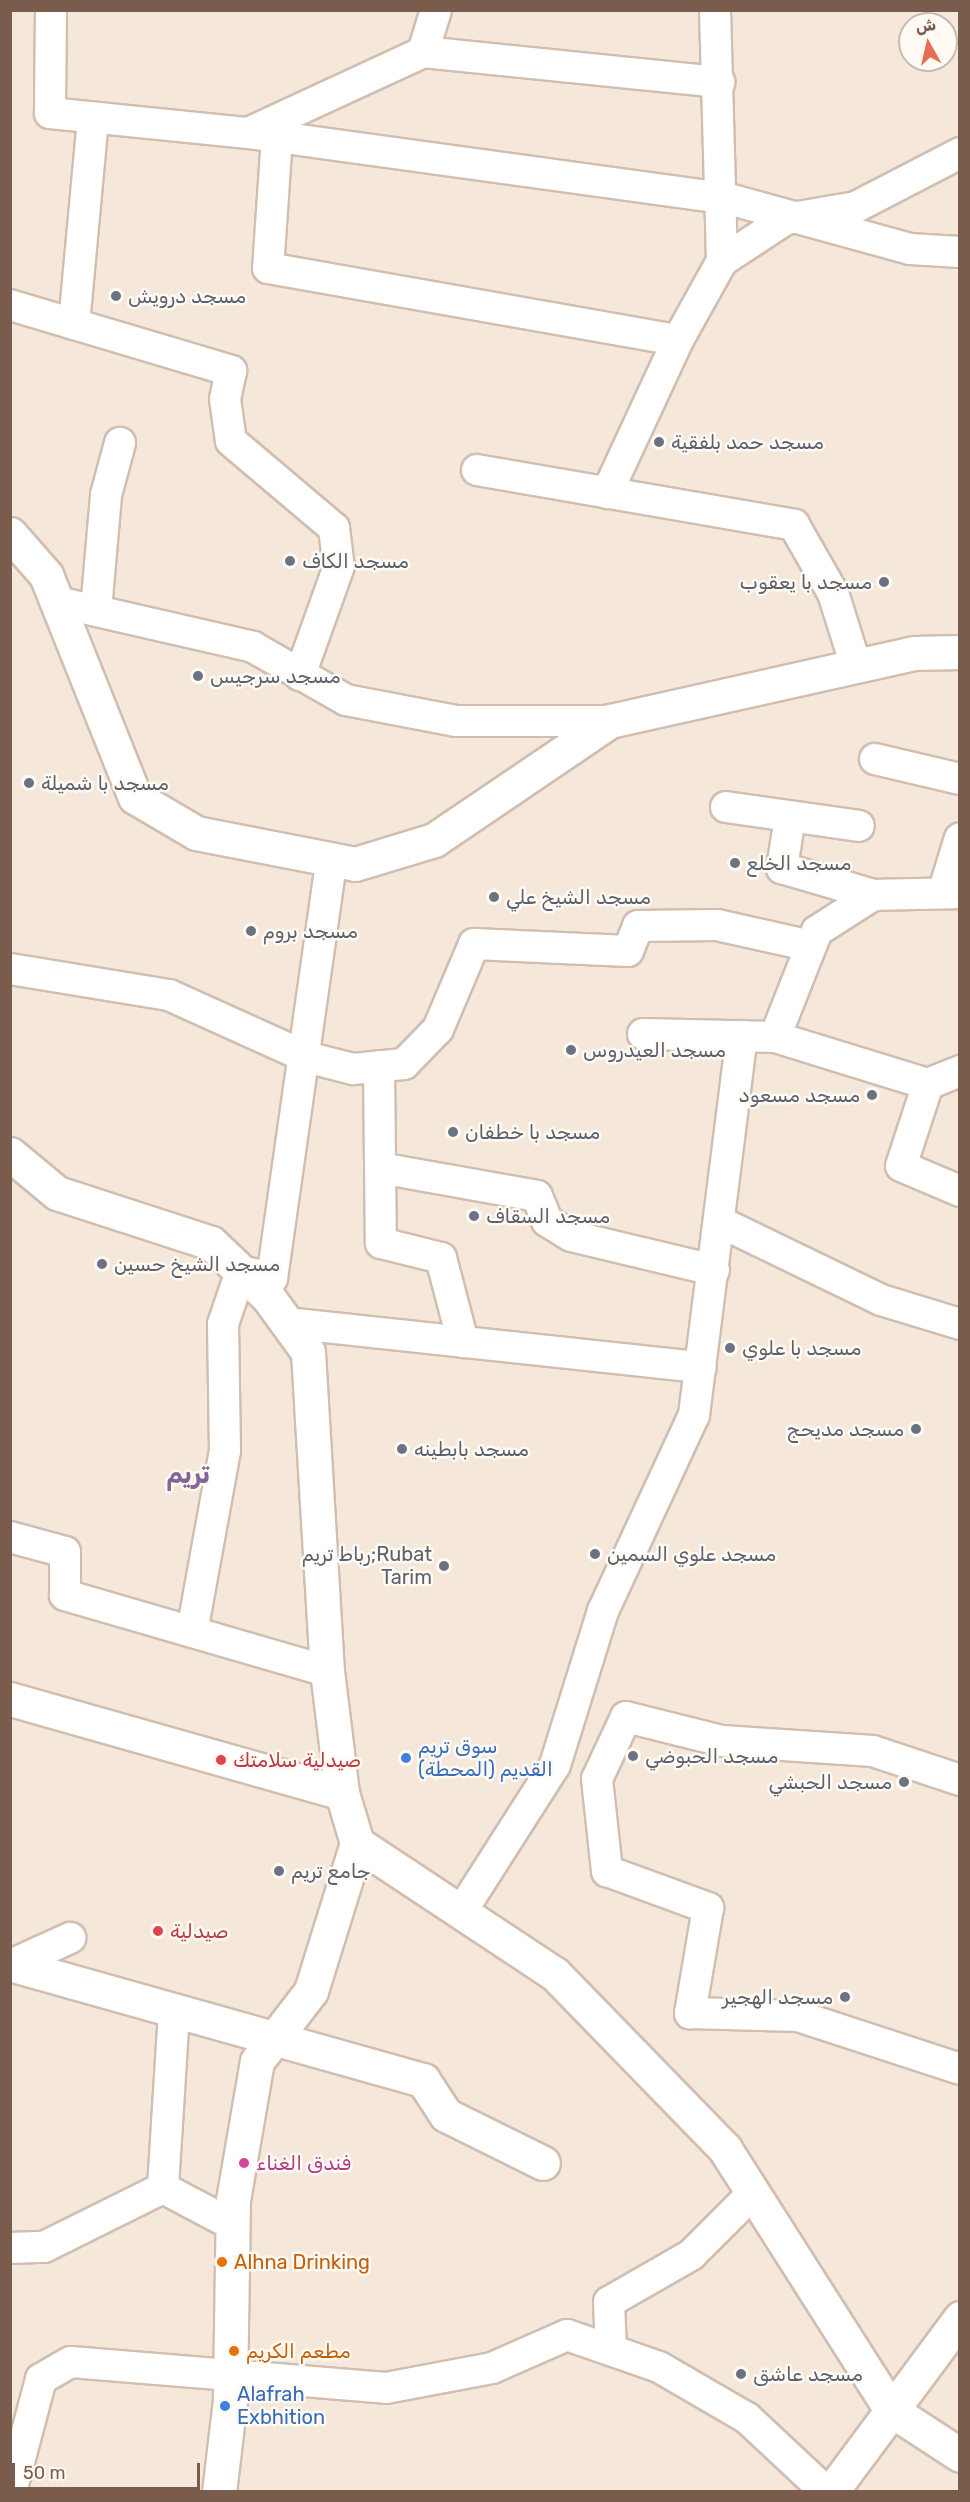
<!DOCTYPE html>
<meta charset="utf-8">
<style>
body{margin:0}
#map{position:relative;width:970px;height:2502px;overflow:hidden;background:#fdf6ec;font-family:Rubik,Cairo,sans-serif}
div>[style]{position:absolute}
.residential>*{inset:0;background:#f5e8da}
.roads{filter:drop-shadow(2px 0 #d1beb0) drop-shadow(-2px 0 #d1beb0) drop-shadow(0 2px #d1beb0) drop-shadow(0 -2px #d1beb0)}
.street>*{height:30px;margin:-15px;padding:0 15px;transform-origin:15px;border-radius:15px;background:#fff}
.secondary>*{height:33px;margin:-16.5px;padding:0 16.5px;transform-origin:16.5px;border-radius:16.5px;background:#fff}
.dots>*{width:16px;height:16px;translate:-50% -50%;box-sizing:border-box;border:3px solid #fffaf3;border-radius:50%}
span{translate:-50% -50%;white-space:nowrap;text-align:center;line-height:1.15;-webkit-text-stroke:5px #fffaf3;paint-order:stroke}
.worship-label{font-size:20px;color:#5b616d}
.left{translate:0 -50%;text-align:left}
.right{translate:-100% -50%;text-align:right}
.shop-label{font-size:20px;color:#366cbe}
.health-label{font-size:20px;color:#be3a42}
.hotel-label{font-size:20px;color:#b23c85}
.food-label{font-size:20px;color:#c56008}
.district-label{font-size:26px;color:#846695;font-weight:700}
.frame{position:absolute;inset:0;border:12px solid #7a5c4d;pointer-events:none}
.north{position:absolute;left:898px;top:12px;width:60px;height:60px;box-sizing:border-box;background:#fffaf3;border:2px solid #cabbb1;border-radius:50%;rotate:352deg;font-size:16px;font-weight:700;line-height:24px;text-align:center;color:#7a5c4d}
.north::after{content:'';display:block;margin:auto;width:21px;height:27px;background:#e76f51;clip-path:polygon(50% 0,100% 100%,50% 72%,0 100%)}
.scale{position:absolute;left:12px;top:2463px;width:188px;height:27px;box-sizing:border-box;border:3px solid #7a5c4d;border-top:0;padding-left:8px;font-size:18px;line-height:21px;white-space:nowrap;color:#7a5c4d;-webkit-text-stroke:4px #fffaf3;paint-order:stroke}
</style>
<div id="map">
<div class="residential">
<i style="clip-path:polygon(evenodd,11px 11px,959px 11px,959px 2491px,11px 2491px,11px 11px,910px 24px,946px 24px,946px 60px,910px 60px,910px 24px)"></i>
</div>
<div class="roads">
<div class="street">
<i style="left:51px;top:10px;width:103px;rotate:90.6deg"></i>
<i style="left:50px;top:113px;width:199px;rotate:5.8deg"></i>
<i style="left:248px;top:133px;width:481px;rotate:7.8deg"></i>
<i style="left:725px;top:198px;width:192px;rotate:15.4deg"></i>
<i style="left:910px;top:249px;width:50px;rotate:3.4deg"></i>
<i style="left:715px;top:10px;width:251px;rotate:88.4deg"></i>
<i style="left:423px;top:52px;width:44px;rotate:-72.8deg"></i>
<i style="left:248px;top:133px;width:193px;rotate:-24.8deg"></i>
<i style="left:423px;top:52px;width:298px;rotate:5.8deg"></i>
<i style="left:277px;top:137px;width:131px;rotate:93.9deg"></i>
<i style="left:268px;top:268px;width:416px;rotate:10deg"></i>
<i style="left:678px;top:340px;width:90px;rotate:-60.9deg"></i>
<i style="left:722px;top:261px;width:77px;rotate:-33.3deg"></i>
<i style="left:786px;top:219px;width:71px;rotate:-9.7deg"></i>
<i style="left:856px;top:207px;width:117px;rotate:-27.4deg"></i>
<i style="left:10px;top:305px;width:231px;rotate:16.6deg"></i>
<i style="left:231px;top:371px;width:29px;rotate:102deg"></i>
<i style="left:225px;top:399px;width:42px;rotate:81.9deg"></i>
<i style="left:231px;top:441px;width:135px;rotate:40.2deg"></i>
<i style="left:334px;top:528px;width:38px;rotate:83deg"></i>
<i style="left:339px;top:566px;width:116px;rotate:109.7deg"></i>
<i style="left:74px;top:324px;width:206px;rotate:-84.7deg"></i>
<i style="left:477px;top:470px;width:322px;rotate:9.8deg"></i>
<i style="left:794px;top:525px;width:78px;rotate:60.2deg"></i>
<i style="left:833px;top:593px;width:77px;rotate:72.5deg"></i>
<i style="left:607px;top:493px;width:169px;rotate:-65.1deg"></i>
<i style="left:57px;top:602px;width:201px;rotate:12.9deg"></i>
<i style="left:253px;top:647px;width:107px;rotate:29.7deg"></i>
<i style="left:346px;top:700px;width:112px;rotate:10.8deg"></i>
<i style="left:456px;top:721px;width:154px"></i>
<i style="left:96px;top:610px;width:115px;rotate:-85deg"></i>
<i style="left:106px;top:495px;width:54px;rotate:-74.9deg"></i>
<i style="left:875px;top:759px;width:87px;rotate:13.2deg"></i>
<i style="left:726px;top:807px;width:134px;rotate:8.1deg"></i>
<i style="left:790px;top:817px;width:52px;rotate:98.9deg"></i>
<i style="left:782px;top:868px;width:95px;rotate:16.5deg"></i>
<i style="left:944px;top:890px;width:54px;rotate:-72.9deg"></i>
<i style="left:10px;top:969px;width:161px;rotate:9.3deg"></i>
<i style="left:169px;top:995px;width:150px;rotate:24.3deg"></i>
<i style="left:306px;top:1057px;width:49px;rotate:14.3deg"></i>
<i style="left:353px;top:1069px;width:51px;rotate:-5.6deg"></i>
<i style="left:404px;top:1064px;width:49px;rotate:-45.8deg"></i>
<i style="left:438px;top:1029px;width:92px;rotate:-67deg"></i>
<i style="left:474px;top:944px;width:154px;rotate:2.6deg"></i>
<i style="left:628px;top:951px;width:27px;rotate:-68deg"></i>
<i style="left:638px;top:926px;width:79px;rotate:-0.7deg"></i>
<i style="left:717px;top:925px;width:96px;rotate:12.6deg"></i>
<i style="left:643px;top:1034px;width:132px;rotate:1.3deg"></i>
<i style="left:775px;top:1037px;width:160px;rotate:17.1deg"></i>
<i style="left:928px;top:1084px;width:35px;rotate:-22deg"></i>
<i style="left:775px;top:1037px;width:114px;rotate:-68.4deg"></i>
<i style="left:817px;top:931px;width:67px;rotate:-32.7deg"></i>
<i style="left:873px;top:895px;width:87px;rotate:-1.3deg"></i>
<i style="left:379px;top:1066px;width:177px;rotate:89.4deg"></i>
<i style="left:381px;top:1243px;width:62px;rotate:14deg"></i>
<i style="left:441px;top:1258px;width:87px;rotate:75.3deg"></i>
<i style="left:928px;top:1084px;width:86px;rotate:108.2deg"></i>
<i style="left:901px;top:1166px;width:64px;rotate:23deg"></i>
<i style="left:380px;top:1168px;width:159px;rotate:10.1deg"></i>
<i style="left:537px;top:1196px;width:27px;rotate:68deg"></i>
<i style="left:547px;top:1221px;width:28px;rotate:32deg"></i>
<i style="left:571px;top:1236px;width:147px;rotate:13.4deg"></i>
<i style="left:720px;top:1222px;width:179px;rotate:25.8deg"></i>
<i style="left:881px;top:1300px;width:83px;rotate:16.9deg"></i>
<i style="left:287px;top:1323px;width:416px;rotate:6.1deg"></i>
<i style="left:10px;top:1537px;width:57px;rotate:15.3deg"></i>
<i style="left:65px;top:1552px;width:43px;rotate:90deg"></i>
<i style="left:65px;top:1595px;width:273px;rotate:16.2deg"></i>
<i style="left:192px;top:1632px;width:184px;rotate:-79.7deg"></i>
<i style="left:225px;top:1451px;width:127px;rotate:-90.9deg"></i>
<i style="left:223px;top:1324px;width:56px;rotate:-71.2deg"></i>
<i style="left:241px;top:1271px;width:32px;rotate:13deg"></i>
<i style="left:272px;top:1278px;width:423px;rotate:-81.9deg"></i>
<i style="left:960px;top:1780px;width:92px;rotate:-161.6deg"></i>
<i style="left:873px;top:1751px;width:151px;rotate:-176.2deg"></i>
<i style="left:722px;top:1741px;width:99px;rotate:-166deg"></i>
<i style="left:626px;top:1717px;width:68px;rotate:115.1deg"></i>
<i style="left:597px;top:1779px;width:93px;rotate:83.8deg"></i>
<i style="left:607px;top:1871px;width:108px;rotate:20.1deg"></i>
<i style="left:708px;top:1908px;width:107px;rotate:99.7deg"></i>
<i style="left:690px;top:2013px;width:108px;rotate:1.6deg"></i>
<i style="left:798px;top:2016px;width:170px;rotate:18.1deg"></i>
<i style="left:461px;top:1912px;width:174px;rotate:-57.4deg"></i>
<i style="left:555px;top:1765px;width:161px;rotate:-72.7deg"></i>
<i style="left:603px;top:1611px;width:216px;rotate:-65.1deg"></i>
<i style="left:694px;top:1415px;width:382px;rotate:-82.8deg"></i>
<i style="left:13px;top:1964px;width:63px;rotate:-24.5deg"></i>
<i style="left:174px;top:2012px;width:176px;rotate:93.6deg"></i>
<i style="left:163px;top:2188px;width:79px;rotate:27.9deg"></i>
<i style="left:10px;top:2248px;width:34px;rotate:-2deg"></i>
<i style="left:44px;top:2247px;width:133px;rotate:-26.4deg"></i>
<i style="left:611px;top:2350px;width:48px;rotate:-92.4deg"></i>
<i style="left:609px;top:2302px;width:95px;rotate:-29.8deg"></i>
<i style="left:691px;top:2255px;width:88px;rotate:-45deg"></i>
<i style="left:11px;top:2492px;width:117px;rotate:-75.1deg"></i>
<i style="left:41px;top:2379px;width:34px;rotate:-30deg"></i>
<i style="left:71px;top:2362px;width:316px;rotate:4.7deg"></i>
<i style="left:386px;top:2388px;width:108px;rotate:-10.7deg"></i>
<i style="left:492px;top:2368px;width:82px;rotate:-23.7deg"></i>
<i style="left:567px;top:2335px;width:97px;rotate:19.2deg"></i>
<i style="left:659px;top:2367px;width:102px;rotate:30.1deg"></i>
<i style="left:747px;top:2418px;width:108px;rotate:43.1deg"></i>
</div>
<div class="secondary">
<i style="left:10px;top:534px;width:55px;rotate:48.7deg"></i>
<i style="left:46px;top:575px;width:239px;rotate:68.2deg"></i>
<i style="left:135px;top:797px;width:71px;rotate:30.5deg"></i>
<i style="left:196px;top:833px;width:162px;rotate:11deg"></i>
<i style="left:355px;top:864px;width:83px;rotate:-16.9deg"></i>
<i style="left:434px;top:840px;width:212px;rotate:-34.1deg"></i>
<i style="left:610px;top:721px;width:311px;rotate:-12.6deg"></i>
<i style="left:913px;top:653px;width:47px;rotate:-1.2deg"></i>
<i style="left:10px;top:1154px;width:61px;rotate:39.7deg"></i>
<i style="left:57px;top:1193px;width:162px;rotate:18deg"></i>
<i style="left:211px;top:1243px;width:79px;rotate:43.5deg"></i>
<i style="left:268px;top:1297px;width:68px;rotate:54deg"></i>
<i style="left:308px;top:1352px;width:320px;rotate:86.6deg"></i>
<i style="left:327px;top:1671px;width:123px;rotate:83deg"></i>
<i style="left:342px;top:1793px;width:52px;rotate:73.3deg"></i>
<i style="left:357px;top:1843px;width:155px;rotate:107.3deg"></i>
<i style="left:311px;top:1991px;width:88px;rotate:127.6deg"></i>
<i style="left:257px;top:2061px;width:141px;rotate:99.8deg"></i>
<i style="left:233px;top:2200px;width:200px;rotate:90.9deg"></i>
<i style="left:230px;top:2400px;width:93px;rotate:96.8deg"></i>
<i style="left:10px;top:1699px;width:345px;rotate:15.8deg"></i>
<i style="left:357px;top:1843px;width:237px;rotate:33.5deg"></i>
<i style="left:555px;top:1974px;width:244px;rotate:45.8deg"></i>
<i style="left:725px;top:2149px;width:309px;rotate:57.5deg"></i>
<i style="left:891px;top:2410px;width:82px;rotate:33.1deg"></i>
<i style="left:10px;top:1964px;width:429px;rotate:15.7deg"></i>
<i style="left:423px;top:2080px;width:42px;rotate:56.7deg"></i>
<i style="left:446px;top:2115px;width:108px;rotate:26.3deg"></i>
<i style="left:831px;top:2492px;width:217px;rotate:-53.4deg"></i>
</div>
</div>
<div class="dots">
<i style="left:116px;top:296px;background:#6b7280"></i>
<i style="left:659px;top:442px;background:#6b7280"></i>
<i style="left:290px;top:561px;background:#6b7280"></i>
<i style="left:884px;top:582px;background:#6b7280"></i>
<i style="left:198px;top:676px;background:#6b7280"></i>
<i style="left:29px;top:783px;background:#6b7280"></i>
<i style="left:735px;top:863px;background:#6b7280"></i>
<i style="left:494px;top:897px;background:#6b7280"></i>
<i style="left:251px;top:931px;background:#6b7280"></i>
<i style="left:571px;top:1050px;background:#6b7280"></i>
<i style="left:872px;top:1095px;background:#6b7280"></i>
<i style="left:453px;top:1132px;background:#6b7280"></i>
<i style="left:474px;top:1216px;background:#6b7280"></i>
<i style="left:102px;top:1264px;background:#6b7280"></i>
<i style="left:730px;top:1348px;background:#6b7280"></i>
<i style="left:916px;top:1429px;background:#6b7280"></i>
<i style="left:402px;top:1449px;background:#6b7280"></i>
<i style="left:595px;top:1554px;background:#6b7280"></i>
<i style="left:444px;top:1566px;background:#6b7280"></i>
<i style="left:633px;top:1756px;background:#6b7280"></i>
<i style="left:406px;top:1758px;background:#3f7fe0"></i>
<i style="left:221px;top:1760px;background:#e0444e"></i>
<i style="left:904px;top:1782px;background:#6b7280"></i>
<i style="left:279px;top:1871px;background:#6b7280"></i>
<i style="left:158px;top:1931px;background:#e0444e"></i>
<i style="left:845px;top:1997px;background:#6b7280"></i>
<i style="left:244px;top:2163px;background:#d1479c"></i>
<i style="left:222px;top:2262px;background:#e8710a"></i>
<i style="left:234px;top:2351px;background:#e8710a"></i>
<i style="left:741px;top:2374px;background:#6b7280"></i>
<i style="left:225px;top:2406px;background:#3f7fe0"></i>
</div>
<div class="worship-label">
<span class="left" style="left:128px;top:296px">مسجد درويش</span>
<span class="left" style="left:671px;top:442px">مسجد حمد بلفقية</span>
<span class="left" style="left:302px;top:561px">مسجد الكاف</span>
<span class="right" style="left:872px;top:582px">مسجد با يعقوب</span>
<span class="left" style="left:210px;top:676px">مسجد سرجيس</span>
<span class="left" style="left:41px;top:783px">مسجد با شميلة</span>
<span class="left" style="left:747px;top:863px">مسجد الخلع</span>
<span class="left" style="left:506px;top:897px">مسجد الشيخ علي</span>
<span class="left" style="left:263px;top:931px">مسجد بروم</span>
<span class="left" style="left:583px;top:1050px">مسجد العيدروس</span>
<span class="right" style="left:860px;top:1095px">مسجد مسعود</span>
<span class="left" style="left:465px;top:1132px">مسجد با خطفان</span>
<span class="left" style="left:486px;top:1216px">مسجد السقاف</span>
<span class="left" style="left:114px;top:1264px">مسجد الشيخ حسين</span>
<span class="left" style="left:742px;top:1348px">مسجد با علوي</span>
<span class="right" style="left:904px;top:1429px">مسجد مديحج</span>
<span class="left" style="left:414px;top:1449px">مسجد بابطينه</span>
<span class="right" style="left:432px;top:1566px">رباط تريم;Rubat<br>Tarim</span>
<span class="left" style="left:607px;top:1554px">مسجد علوي السمين</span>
<span class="left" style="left:645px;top:1756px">مسجد الحبوضي</span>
<span class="right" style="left:892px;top:1782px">مسجد الحبشي</span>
<span class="left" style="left:291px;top:1871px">جامع تريم</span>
<span class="right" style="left:833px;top:1997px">مسجد الهجير</span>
<span class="left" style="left:753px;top:2374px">مسجد عاشق</span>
</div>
<div class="shop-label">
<span class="left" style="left:418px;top:1758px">سوق تريم<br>القديم (المحطة)</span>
<span class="left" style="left:237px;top:2406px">Alafrah<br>Exbhition</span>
</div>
<div class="health-label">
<span class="left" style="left:233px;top:1760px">صيدلية سلامتك</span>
<span class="left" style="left:170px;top:1931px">صيدلية</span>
</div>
<div class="hotel-label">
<span class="left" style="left:256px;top:2163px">فندق الغناء</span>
</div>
<div class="food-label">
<span class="left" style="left:234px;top:2262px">Alhna Drinking</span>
<span class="left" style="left:246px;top:2351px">مطعم الكريم</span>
</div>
<div class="district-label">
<span style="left:188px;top:1475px">تريم</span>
</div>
<div class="frame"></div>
<div class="north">ش</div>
<div class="scale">50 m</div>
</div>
